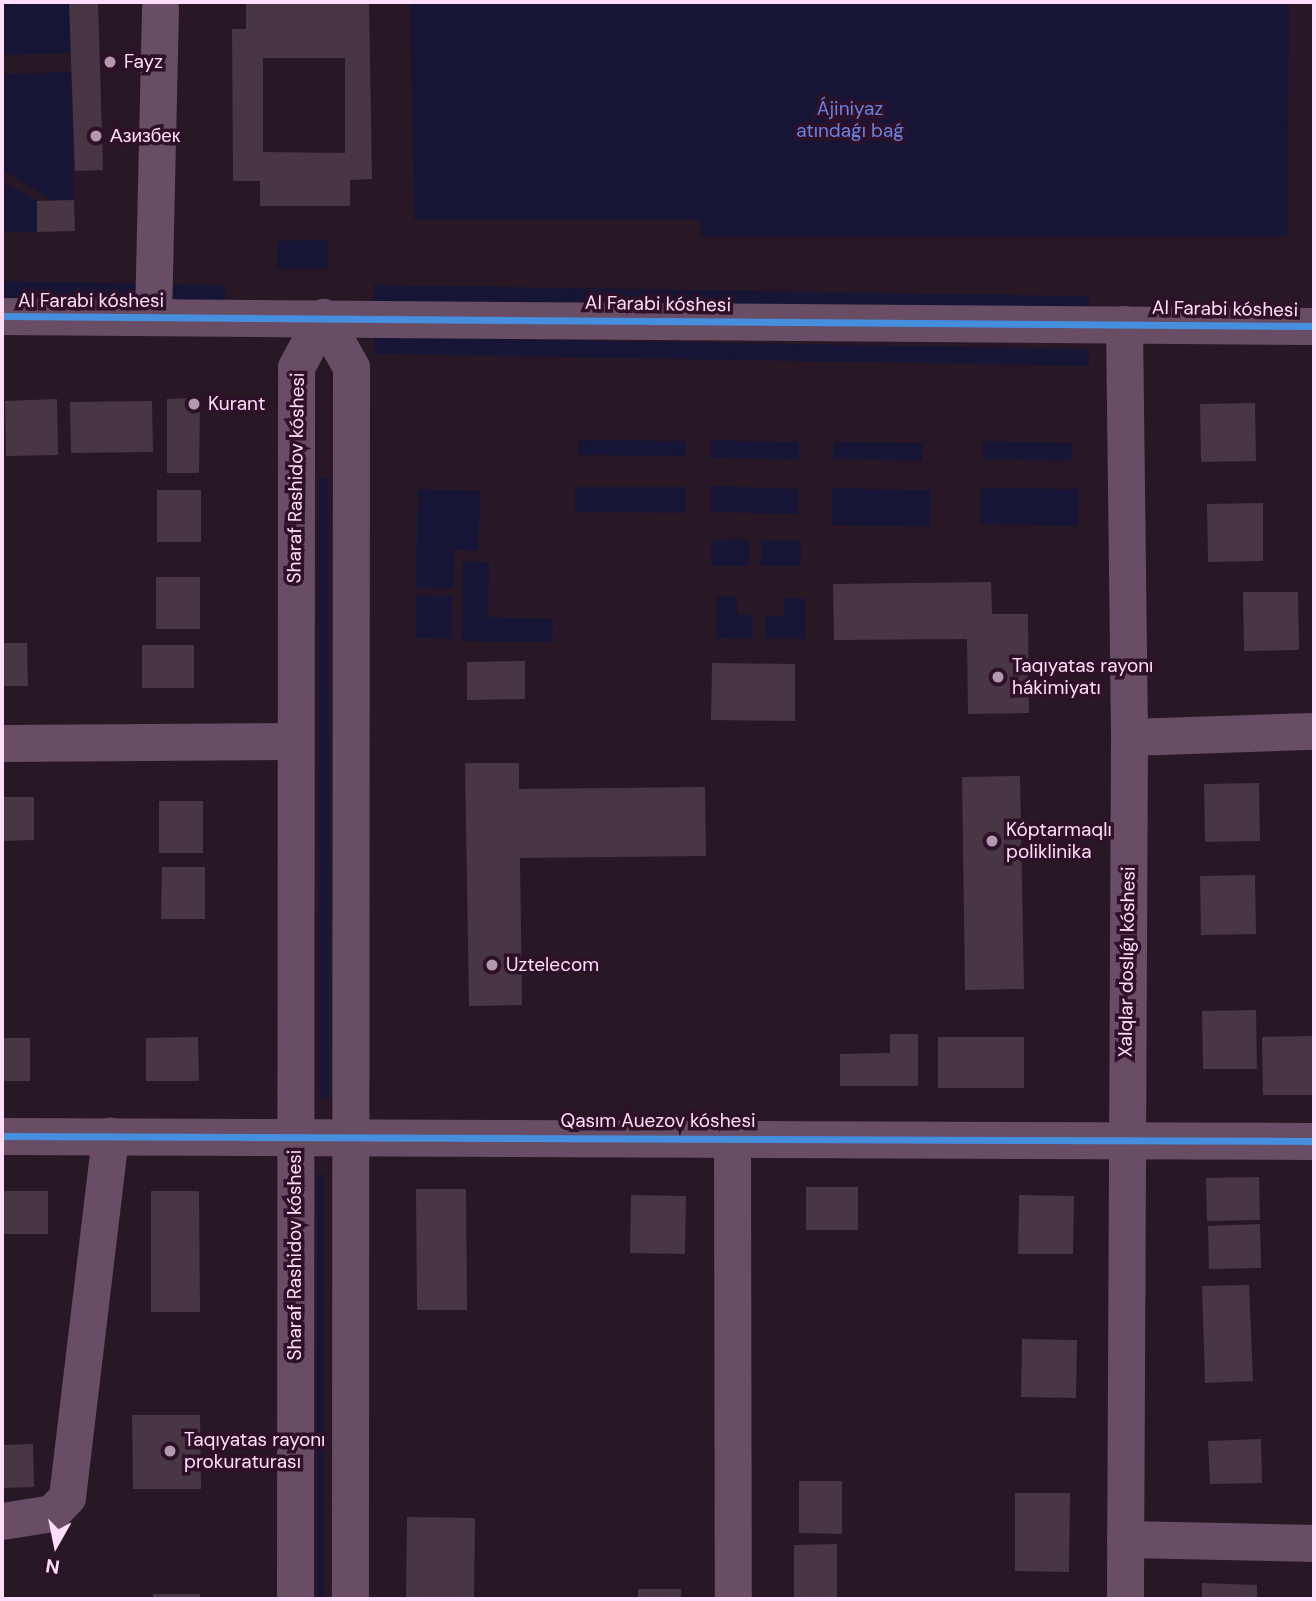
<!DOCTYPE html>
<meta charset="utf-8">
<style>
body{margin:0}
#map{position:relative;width:1316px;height:1601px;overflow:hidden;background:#281724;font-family:"DM Sans",sans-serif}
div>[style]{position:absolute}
.green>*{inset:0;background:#171535}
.building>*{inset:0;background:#493645}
.minor>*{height:37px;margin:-18.5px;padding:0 18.5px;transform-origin:18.5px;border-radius:18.5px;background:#684d65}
.cycleway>*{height:7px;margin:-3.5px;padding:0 3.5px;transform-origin:3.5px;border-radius:3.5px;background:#468fdf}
.dots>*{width:19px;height:19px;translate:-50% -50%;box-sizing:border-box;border:4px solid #2e1128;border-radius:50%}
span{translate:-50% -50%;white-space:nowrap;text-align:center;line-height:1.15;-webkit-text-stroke:7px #2e1128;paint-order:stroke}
.poi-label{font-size:19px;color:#ffdefb}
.left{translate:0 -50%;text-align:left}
.park-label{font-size:19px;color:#6583e4}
.street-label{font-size:19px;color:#ffdefb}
.frame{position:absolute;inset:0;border:4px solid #ffdefb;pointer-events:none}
.north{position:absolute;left:21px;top:1510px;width:70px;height:70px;-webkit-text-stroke:5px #2e1128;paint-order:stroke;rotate:189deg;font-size:19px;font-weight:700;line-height:28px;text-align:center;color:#ffdefb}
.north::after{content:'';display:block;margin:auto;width:24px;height:32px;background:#ffdefb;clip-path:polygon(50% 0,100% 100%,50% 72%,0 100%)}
</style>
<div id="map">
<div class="green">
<i style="clip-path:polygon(2px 2px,69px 2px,71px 53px,2px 55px)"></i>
<i style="clip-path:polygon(410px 2px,1289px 2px,1287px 237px,701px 237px,700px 220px,414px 220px)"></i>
<i style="clip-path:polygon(71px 72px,74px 200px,52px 200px,2px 170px,2px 74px)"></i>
<i style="clip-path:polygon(2px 181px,37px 201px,37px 232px,2px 232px)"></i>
<i style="clip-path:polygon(328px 240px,328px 269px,277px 269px,277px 241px)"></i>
<i style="clip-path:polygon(2px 281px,226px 285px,225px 302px,2px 298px)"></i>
<i style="clip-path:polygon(374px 285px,1089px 296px,1088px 313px,373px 301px)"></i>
<i style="clip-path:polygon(374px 337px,1089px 349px,1089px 366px,374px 354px)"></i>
<i style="clip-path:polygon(579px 440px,685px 441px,685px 456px,578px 455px)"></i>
<i style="clip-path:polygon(710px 440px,799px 442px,799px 460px,710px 458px)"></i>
<i style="clip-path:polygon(983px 441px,1072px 443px,1071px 461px,982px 459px)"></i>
<i style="clip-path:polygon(834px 442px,923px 443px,922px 461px,833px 459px)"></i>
<i style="clip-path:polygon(319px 477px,328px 478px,329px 1099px,320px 1099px)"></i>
<i style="clip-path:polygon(710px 486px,799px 489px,798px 514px,710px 512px)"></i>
<i style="clip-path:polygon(575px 487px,685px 487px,685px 513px,575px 512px)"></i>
<i style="clip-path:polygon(833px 488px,931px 490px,930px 527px,832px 525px)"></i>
<i style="clip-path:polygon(981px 488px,1079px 489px,1078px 526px,980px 524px)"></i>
<i style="clip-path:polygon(418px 489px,480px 491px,478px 551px,454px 550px,453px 589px,416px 588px)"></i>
<i style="clip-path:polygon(749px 539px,749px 566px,711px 566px,711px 540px)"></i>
<i style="clip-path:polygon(761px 540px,801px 540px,801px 566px,761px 566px)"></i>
<i style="clip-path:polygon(463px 561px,489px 562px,488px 617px,553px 619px,552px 642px,461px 641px)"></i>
<i style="clip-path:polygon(417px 595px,452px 596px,451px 639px,415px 638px)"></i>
<i style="clip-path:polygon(717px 596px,737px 596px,737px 615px,752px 615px,752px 639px,716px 638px)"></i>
<i style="clip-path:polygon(785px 598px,805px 598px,805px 639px,765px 639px,765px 616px,784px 616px)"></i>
<i style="clip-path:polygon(317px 1174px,324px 1174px,324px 1599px,317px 1599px)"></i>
</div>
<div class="building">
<i style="clip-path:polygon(69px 2px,98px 2px,103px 170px,75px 171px)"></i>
<i style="clip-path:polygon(evenodd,246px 2px,369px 2px,372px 179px,350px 180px,350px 206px,260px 206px,260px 181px,233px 181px,232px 29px,246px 29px,246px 2px,263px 58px,345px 58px,345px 153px,263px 152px,263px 58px)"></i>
<i style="clip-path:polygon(74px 200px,75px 231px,37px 232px,37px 201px)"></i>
<i style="clip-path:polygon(193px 398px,200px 404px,199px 473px,167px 473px,167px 399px)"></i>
<i style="clip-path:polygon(57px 399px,58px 455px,6px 456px,5px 401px)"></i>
<i style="clip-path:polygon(152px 401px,153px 452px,71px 453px,70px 402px)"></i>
<i style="clip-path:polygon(1255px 403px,1256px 461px,1201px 462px,1200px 404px)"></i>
<i style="clip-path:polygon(157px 490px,201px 490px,201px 542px,157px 542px)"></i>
<i style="clip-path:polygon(1263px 503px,1263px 561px,1208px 562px,1207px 504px)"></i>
<i style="clip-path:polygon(156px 577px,200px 577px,200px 629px,156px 629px)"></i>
<i style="clip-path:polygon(991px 582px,992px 614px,1028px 614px,1029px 713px,968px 714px,967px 639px,834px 640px,833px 584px)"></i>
<i style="clip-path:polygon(1243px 592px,1298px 592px,1299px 650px,1244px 651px)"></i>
<i style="clip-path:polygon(2px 643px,27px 643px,28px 686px,2px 686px)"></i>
<i style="clip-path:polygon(142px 645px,194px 645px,194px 688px,142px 688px)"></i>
<i style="clip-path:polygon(525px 661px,525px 699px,467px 700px,467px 662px)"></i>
<i style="clip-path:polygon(712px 663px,795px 664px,795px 721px,711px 720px)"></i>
<i style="clip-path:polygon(465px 763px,519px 763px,519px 789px,705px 787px,706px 856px,520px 858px,522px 1005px,469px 1006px)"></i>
<i style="clip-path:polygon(1020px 776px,1024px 989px,965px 990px,962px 777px)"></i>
<i style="clip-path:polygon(1259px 783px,1260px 841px,1205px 842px,1204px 784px)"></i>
<i style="clip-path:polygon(2px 797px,34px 797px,34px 840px,2px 841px)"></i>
<i style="clip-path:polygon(159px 801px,203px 801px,203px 853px,159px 853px)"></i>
<i style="clip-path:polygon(162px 867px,205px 867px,205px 919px,161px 919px)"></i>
<i style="clip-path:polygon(1255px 875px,1256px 934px,1201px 935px,1200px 876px)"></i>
<i style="clip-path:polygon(1256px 1010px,1257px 1069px,1203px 1069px,1202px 1011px)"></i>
<i style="clip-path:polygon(890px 1034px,918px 1034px,918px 1086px,840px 1086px,840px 1054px,890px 1053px)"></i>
<i style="clip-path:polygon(1314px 1036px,1314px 1095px,1263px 1095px,1262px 1037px)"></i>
<i style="clip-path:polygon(198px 1037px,199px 1081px,146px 1081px,146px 1038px)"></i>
<i style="clip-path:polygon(938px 1037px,1024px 1037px,1024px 1088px,938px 1088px)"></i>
<i style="clip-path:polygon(2px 1038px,30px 1038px,30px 1081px,2px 1081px)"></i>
<i style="clip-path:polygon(1259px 1177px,1260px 1220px,1207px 1221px,1206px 1178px)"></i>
<i style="clip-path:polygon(806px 1187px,858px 1187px,858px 1230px,806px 1230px)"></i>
<i style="clip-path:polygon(416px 1189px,466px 1189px,467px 1310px,417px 1310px)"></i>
<i style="clip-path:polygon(2px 1191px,48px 1191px,48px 1234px,2px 1234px)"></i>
<i style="clip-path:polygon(151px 1191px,199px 1191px,200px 1312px,151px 1312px)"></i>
<i style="clip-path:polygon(631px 1195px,686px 1196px,685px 1254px,630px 1253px)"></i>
<i style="clip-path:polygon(1019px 1195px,1074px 1196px,1073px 1254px,1018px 1254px)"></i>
<i style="clip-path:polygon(1260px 1224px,1261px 1268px,1209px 1269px,1208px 1226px)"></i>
<i style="clip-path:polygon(1249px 1285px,1253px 1381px,1205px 1383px,1202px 1286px)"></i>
<i style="clip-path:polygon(1022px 1339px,1077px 1340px,1076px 1398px,1021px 1397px)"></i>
<i style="clip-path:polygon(132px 1415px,200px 1415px,201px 1489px,133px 1489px)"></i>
<i style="clip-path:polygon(1261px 1439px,1262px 1483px,1210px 1484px,1208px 1441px)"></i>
<i style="clip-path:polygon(33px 1444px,34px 1487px,2px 1488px,2px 1445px)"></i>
<i style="clip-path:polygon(799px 1481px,842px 1481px,842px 1534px,799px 1533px)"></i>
<i style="clip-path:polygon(1015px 1493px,1070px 1493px,1069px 1572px,1015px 1571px)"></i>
<i style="clip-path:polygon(407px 1517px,475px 1518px,474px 1599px,406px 1599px)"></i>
<i style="clip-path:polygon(837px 1544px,837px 1597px,794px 1597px,794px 1545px)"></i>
<i style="clip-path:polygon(1202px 1583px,1257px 1585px,1257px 1599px,1202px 1599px)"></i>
<i style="clip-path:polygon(638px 1589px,681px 1589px,681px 1599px,638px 1599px)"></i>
<i style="clip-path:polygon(153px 1594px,200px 1594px,200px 1599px,153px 1599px)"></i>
</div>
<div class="minor">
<i style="left:2px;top:316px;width:1312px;rotate:0.44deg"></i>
<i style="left:153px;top:317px;width:309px;rotate:-88.7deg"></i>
<i style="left:323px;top:317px;width:57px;rotate:60.8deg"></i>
<i style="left:351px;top:367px;width:1232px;rotate:90.05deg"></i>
<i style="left:1124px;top:324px;width:413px;rotate:89.3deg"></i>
<i style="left:1129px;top:737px;width:862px;rotate:90.27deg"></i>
<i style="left:1129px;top:737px;width:185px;rotate:-1.9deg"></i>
<i style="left:2px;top:743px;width:293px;rotate:-0.4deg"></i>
<i style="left:2px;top:1136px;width:1312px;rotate:0.22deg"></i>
<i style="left:732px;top:1138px;width:461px;rotate:89.9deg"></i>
<i style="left:2px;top:1521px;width:51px;rotate:-9.1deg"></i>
<i style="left:52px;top:1513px;width:22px;rotate:-47deg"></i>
<i style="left:67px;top:1497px;width:364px;rotate:-83.2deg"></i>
<i style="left:1125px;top:1539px;width:189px;rotate:1.2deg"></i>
<i style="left:295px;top:1599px;width:1232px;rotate:-89.95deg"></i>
<i style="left:296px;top:367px;width:57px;rotate:-61.6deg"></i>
</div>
<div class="cycleway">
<i style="left:2px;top:316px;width:1312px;rotate:0.44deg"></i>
<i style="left:2px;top:1136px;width:1312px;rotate:0.22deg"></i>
</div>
<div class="dots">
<i style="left:110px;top:62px;background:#b498b0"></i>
<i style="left:96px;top:136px;background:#b498b0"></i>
<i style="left:194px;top:404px;background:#b498b0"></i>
<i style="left:998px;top:677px;background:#b498b0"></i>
<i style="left:992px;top:841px;background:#b498b0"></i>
<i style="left:492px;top:965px;background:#b498b0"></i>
<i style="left:170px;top:1451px;background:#b498b0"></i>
</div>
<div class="poi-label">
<span class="left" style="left:124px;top:62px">Fayz</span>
<span class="left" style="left:110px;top:136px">Азизбек</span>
<span class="left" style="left:208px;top:404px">Kurant</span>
<span class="left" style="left:1012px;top:677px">Taqıyatas rayonı<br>hákimiyatı</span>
<span class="left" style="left:1006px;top:841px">Kóptarmaqlı<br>poliklinika</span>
<span class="left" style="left:506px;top:965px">Uztelecom</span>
<span class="left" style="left:184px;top:1451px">Taqıyatas rayonı<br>prokuraturası</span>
</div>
<div class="park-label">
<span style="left:850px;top:120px">Ájiniyaz<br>atındaǵı baǵ</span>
</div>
<div class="street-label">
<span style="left:91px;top:301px">Al Farabi kóshesi</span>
<span style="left:658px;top:304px;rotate:1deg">Al Farabi kóshesi</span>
<span style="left:1225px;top:309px;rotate:1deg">Al Farabi kóshesi</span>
<span style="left:296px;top:478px;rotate:-89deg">Sharaf Rashidov kóshesi</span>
<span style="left:1127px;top:962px;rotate:-89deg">Xalqlar doslıǵı kóshesi</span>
<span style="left:658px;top:1121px">Qasım Auezov kóshesi</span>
<span style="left:295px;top:1255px;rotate:-90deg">Sharaf Rashidov kóshesi</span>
</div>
<div class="frame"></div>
<div class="north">N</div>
</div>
